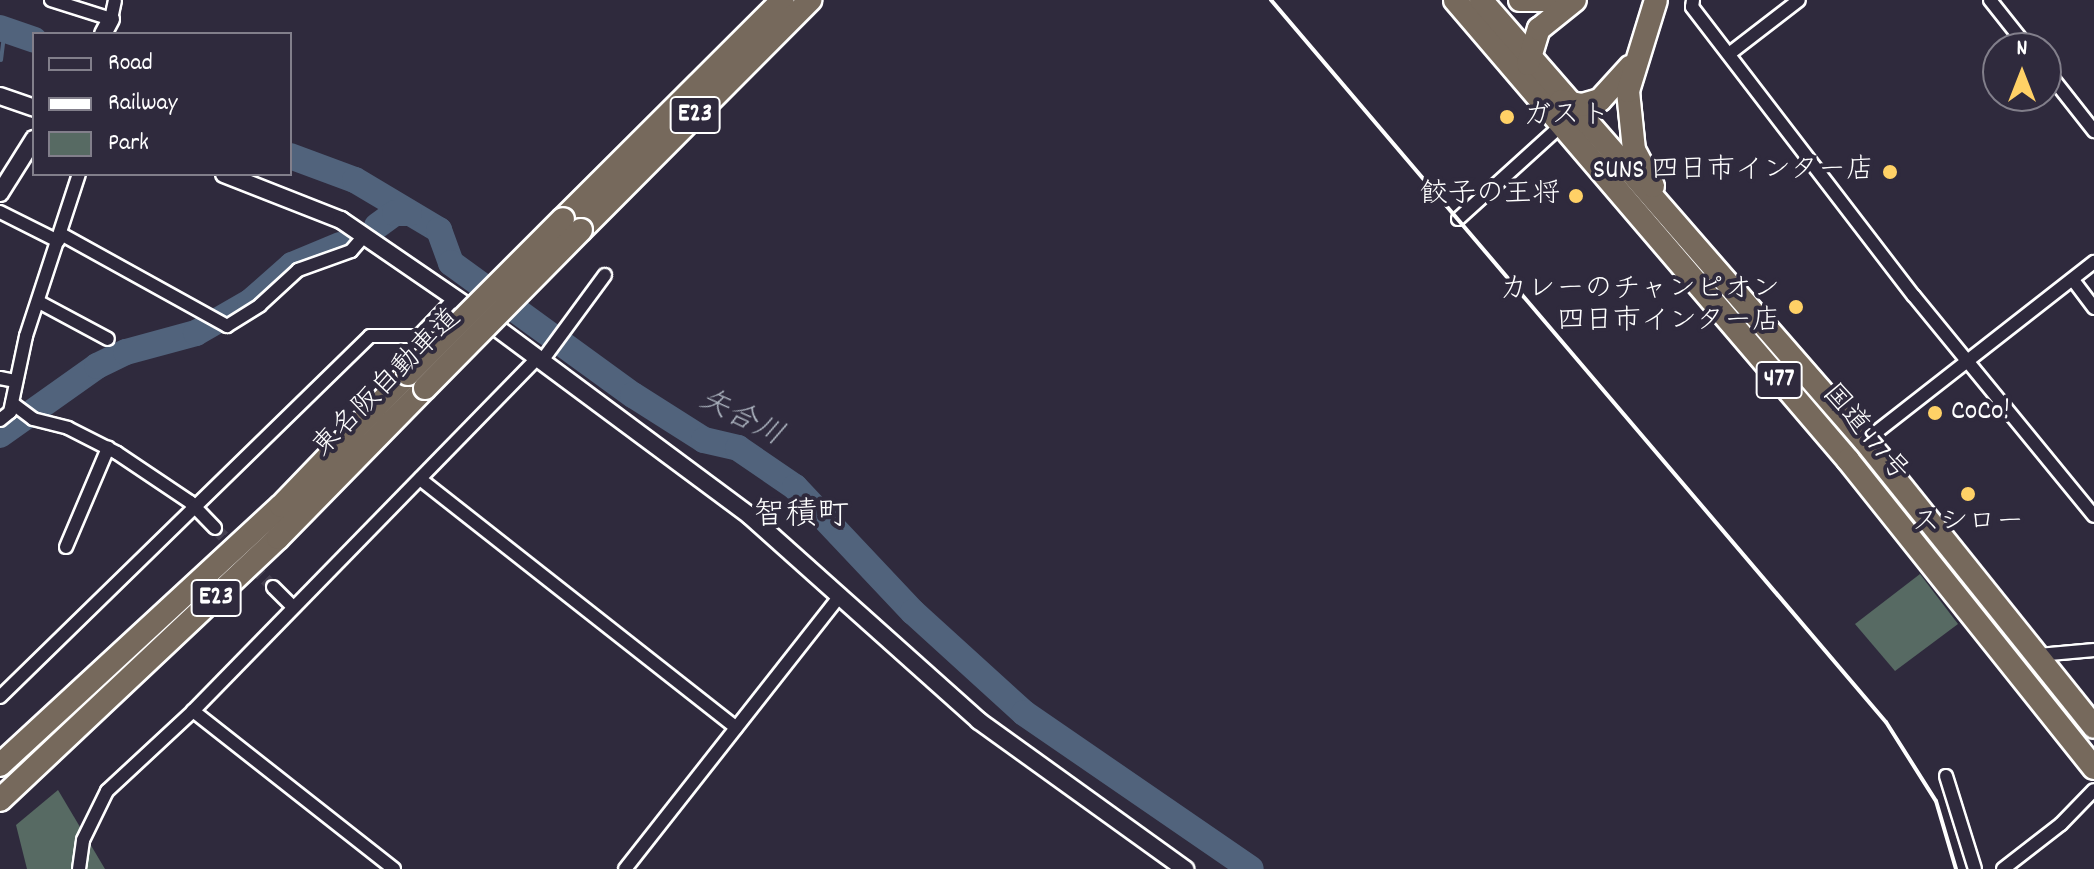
<!DOCTYPE html>
<meta charset="utf-8">
<style>
body{margin:0}
#map{position:relative;width:2094px;height:869px;overflow:hidden;background:#2f2a3d;font-family:Dekko,"Klee One",sans-serif}
div>[style]{position:absolute}
.green>*{inset:0;background:#576a63}
.stream>*{height:4px;margin:-2px;padding:0 2px;transform-origin:2px;border-radius:2px;background:#51637c}
.river>*{height:26px;margin:-13px;padding:0 13px;transform-origin:13px;border-radius:13px;background:#51637c}
.street-tunnel>*{height:12px;margin-top:-6px;transform-origin:0;background:repeating-linear-gradient(90deg,#443f50 0 12px,transparent 0 18px)}
.roads{filter:drop-shadow(2px 0 #fff) drop-shadow(-2px 0 #fff) drop-shadow(0 2px #fff) drop-shadow(0 -2px #fff)}
.street>*{height:12px;margin:-6px;padding:0 6px;transform-origin:6px;border-radius:6px;background:#2f2a3d}
.secondary>*{height:16px;margin:-8px;padding:0 8px;transform-origin:8px;border-radius:8px;background:#2f2a3d}
.highway>*{height:22px;margin:-11px;padding:0 11px;transform-origin:11px;border-radius:11px;background:#76695c}
.rail>*{height:4px;margin:-2px;padding:0 2px;transform-origin:2px;border-radius:2px;background:#fff}
.bridges{filter:drop-shadow(2px 0 #fff) drop-shadow(-2px 0 #fff) drop-shadow(0 2px #fff) drop-shadow(0 -2px #fff)}
.highway-bridge>*{height:22px;margin:-11px;padding:0 11px;transform-origin:11px;border-radius:11px;background:#76695c}
.dots>*{width:22px;height:22px;translate:-50% -50%;box-sizing:border-box;border:4px solid #2f2a3d;border-radius:50%}
span{translate:-50% -50%;white-space:nowrap;text-align:center;line-height:1.15;-webkit-text-stroke:8px #2f2a3d;paint-order:stroke}
.shield-label span{padding:2px 6px;background:#2f2a3d;border:2px solid;border-radius:6px;-webkit-text-stroke-width:0}
.shield-label{font-size:26px;color:#fff;font-weight:700}
.poi-label{font-size:28px;color:#fff}
.left{translate:0 -50%;text-align:left}
.right{translate:-100% -50%;text-align:right}
.street-label{font-size:28px;color:#fff}
.water-label{font-size:30px;color:#b1b9c4;font-style:italic}
.quarter-label{font-size:32px;color:#fff}
.legend{position:absolute;left:32px;top:32px;width:260px;height:144px;box-sizing:border-box;background:#2f2a3d;border:2px solid #827f8b;margin:0;padding:10px 14px;list-style:none;font-size:24px;color:#fff}
.legend li{display:flex;align-items:center;gap:16px;height:40px}
.legend b{width:40px;border:2px solid #827f8b}
.north{position:absolute;left:1982px;top:32px;width:80px;height:80px;box-sizing:border-box;background:#2f2a3d;border:2px solid #827f8b;border-radius:50%;rotate:0deg;font-size:22px;font-weight:700;line-height:32px;text-align:center;color:#fff}
.north::after{content:'';display:block;margin:auto;width:28px;height:36px;background:#ffd166;clip-path:polygon(50% 0,100% 100%,50% 72%,0 100%)}
</style>
<div id="map">
<div class="green">
<i style="clip-path:polygon(1920px 574px,1958px 624px,1895px 671px,1855px 624px)"></i>
<i style="clip-path:polygon(58px 790px,105px 869px,27px 869px,16px 825px)"></i>
</div>
<div class="stream">
<i style="left:1px;top:60px;width:31px;rotate:-83deg"></i>
</div>
<div class="river">
<i style="left:0;top:28px;width:36px;rotate:19deg"></i>
<i style="left:290px;top:156px;width:69px;rotate:20.3deg"></i>
<i style="left:355px;top:180px;width:98px;rotate:30.8deg"></i>
<i style="left:439px;top:230px;width:35px;rotate:70deg"></i>
<i style="left:451px;top:263px;width:225px;rotate:36deg"></i>
<i style="left:633px;top:395px;width:84px;rotate:32.4deg"></i>
<i style="left:704px;top:440px;width:35px;rotate:13deg"></i>
<i style="left:738px;top:448px;width:69px;rotate:34.4deg"></i>
<i style="left:795px;top:487px;width:172px;rotate:46.7deg"></i>
<i style="left:913px;top:612px;width:150px;rotate:42.3deg"></i>
<i style="left:1024px;top:713px;width:275px;rotate:34.5deg"></i>
<i style="left:377px;top:226px;width:22px;rotate:-36deg"></i>
<i style="left:395px;top:213px;width:14px"></i>
<i style="left:0;top:435px;width:119px;rotate:-35.4deg"></i>
<i style="left:97px;top:366px;width:32px;rotate:-26deg"></i>
<i style="left:126px;top:352px;width:73px;rotate:-15.2deg"></i>
<i style="left:196px;top:333px;width:62px;rotate:-29.9deg"></i>
<i style="left:250px;top:302px;width:56px;rotate:-41.4deg"></i>
<i style="left:292px;top:265px;width:52px;rotate:-22.6deg"></i>
</div>
<div class="street-tunnel">
<i style="left:215px;top:528px;width:83px;rotate:45.5deg"></i>
</div>
<div class="roads">
<div class="street">
<i style="left:51px;top:0;width:63px;rotate:17.6deg"></i>
<i style="left:111px;top:19px;width:19px;rotate:-78deg"></i>
<i style="left:1693px;top:0;width:7px;rotate:98deg"></i>
<i style="left:1692px;top:7px;width:364px;rotate:52.5deg"></i>
<i style="left:1914px;top:296px;width:284px;rotate:50.7deg"></i>
<i style="left:1990px;top:0;width:61px;rotate:51.6deg"></i>
<i style="left:1729px;top:54px;width:88px;rotate:-37.6deg"></i>
<i style="left:2046px;top:70px;width:78px;rotate:51.8deg"></i>
<i style="left:0;top:212px;width:65px;rotate:26.6deg"></i>
<i style="left:1458px;top:219px;width:144px;rotate:-42.2deg"></i>
<i style="left:61px;top:234px;width:190px;rotate:29deg"></i>
<i style="left:227px;top:326px;width:39px;rotate:-32deg"></i>
<i style="left:260px;top:305px;width:52px;rotate:-42.6deg"></i>
<i style="left:298px;top:270px;width:56px;rotate:-19.7deg"></i>
<i style="left:351px;top:251px;width:21px;rotate:-49deg"></i>
<i style="left:2073px;top:280px;width:35px;rotate:53deg"></i>
<i style="left:39px;top:302px;width:78px;rotate:28.2deg"></i>
<i style="left:541px;top:362px;width:108px;rotate:-53.7deg"></i>
<i style="left:0;top:378px;width:16px;rotate:11deg"></i>
<i style="left:12px;top:403px;width:26px;rotate:37deg"></i>
<i style="left:33px;top:419px;width:36px;rotate:14deg"></i>
<i style="left:68px;top:428px;width:55px;rotate:27deg"></i>
<i style="left:117px;top:453px;width:88px;rotate:33.9deg"></i>
<i style="left:190px;top:502px;width:36px;rotate:46deg"></i>
<i style="left:0;top:420px;width:13px;rotate:-39deg"></i>
<i style="left:10px;top:412px;width:78px;rotate:-78.1deg"></i>
<i style="left:26px;top:336px;width:170px;rotate:-71.9deg"></i>
<i style="left:1865px;top:441px;width:291px;rotate:-38deg"></i>
<i style="left:420px;top:479px;width:402px;rotate:38.2deg"></i>
<i style="left:66px;top:547px;width:108px;rotate:-67deg"></i>
<i style="left:273px;top:587px;width:28px;rotate:45deg"></i>
<i style="left:2039px;top:655px;width:55px;rotate:-5.2deg"></i>
<i style="left:0;top:697px;width:517px;rotate:-44.29deg"></i>
<i style="left:370px;top:336px;width:49px"></i>
<i style="left:419px;top:336px;width:52px;rotate:-46.5deg"></i>
<i style="left:1946px;top:776px;width:97px;rotate:72.7deg"></i>
<i style="left:79px;top:869px;width:29px;rotate:-82deg"></i>
<i style="left:83px;top:840px;width:55px;rotate:-63.9deg"></i>
<i style="left:107px;top:791px;width:117px;rotate:-42.9deg"></i>
<i style="left:394px;top:869px;width:256px;rotate:-141.8deg"></i>
<i style="left:193px;top:711px;width:492px;rotate:-45.7deg"></i>
<i style="left:625px;top:869px;width:345px;rotate:-51.8deg"></i>
<i style="left:2003px;top:869px;width:73px;rotate:-37.8deg"></i>
<i style="left:2061px;top:824px;width:47px;rotate:-45.9deg"></i>
</div>
<div class="secondary">
<i style="left:103px;top:34px;width:17px;rotate:-62deg"></i>
<i style="left:0;top:96px;width:36px;rotate:19deg"></i>
<i style="left:224px;top:174px;width:126px;rotate:21.5deg"></i>
<i style="left:341px;top:220px;width:170px;rotate:34.4deg"></i>
<i style="left:481px;top:316px;width:335px;rotate:36.6deg"></i>
<i style="left:750px;top:516px;width:307px;rotate:41.8deg"></i>
<i style="left:979px;top:721px;width:254px;rotate:35.7deg"></i>
<i style="left:0;top:193px;width:64px;rotate:-57.8deg"></i>
</div>
<div class="highway">
<i style="left:1455px;top:0;width:605px;rotate:49.49deg"></i>
<i style="left:1848px;top:460px;width:394px;rotate:51.4deg"></i>
<i style="left:1481px;top:0;width:585px;rotate:48.95deg"></i>
<i style="left:1865px;top:441px;width:366px;rotate:51.3deg"></i>
<i style="left:1520px;top:0;width:31px"></i>
<i style="left:1528px;top:64px;width:37px;rotate:-73deg"></i>
<i style="left:1539px;top:29px;width:46px;rotate:-38.9deg"></i>
<i style="left:1561px;top:101px;width:21px;rotate:11deg"></i>
<i style="left:1582px;top:105px;width:19px;rotate:-16deg"></i>
<i style="left:1600px;top:100px;width:45px;rotate:-47.7deg"></i>
<i style="left:1653px;top:186px;width:41px;rotate:-117.8deg"></i>
<i style="left:1634px;top:150px;width:59px;rotate:-95.8deg"></i>
<i style="left:1628px;top:91px;width:95px;rotate:-72.9deg"></i>
<i style="left:563px;top:219px;width:310px;rotate:-44.9deg"></i>
<i style="left:581px;top:230px;width:325px;rotate:-45.1deg"></i>
<i style="left:0;top:765px;width:382px;rotate:-42.7deg"></i>
<i style="left:281px;top:506px;width:183px;rotate:-46.1deg"></i>
<i style="left:0;top:800px;width:382px;rotate:-43.3deg"></i>
<i style="left:278px;top:538px;width:210px;rotate:-45.6deg"></i>
</div>
</div>
<div class="rail">
<i style="left:1271px;top:0;width:948px;rotate:49.58deg"></i>
<i style="left:1886px;top:722px;width:93px;rotate:57.7deg"></i>
<i style="left:1936px;top:801px;width:71px;rotate:73.6deg"></i>
</div>
<div class="bridges">
<div class="highway-bridge">
<i style="left:408px;top:374px;width:219px;rotate:-45deg"></i>
<i style="left:425px;top:388px;width:222px;rotate:-45.4deg"></i>
</div>
</div>
<div class="dots">
<i style="left:1507px;top:117px;background:#ffd166"></i>
<i style="left:1890px;top:172px;background:#ffd166"></i>
<i style="left:1576px;top:196px;background:#ffd166"></i>
<i style="left:1796px;top:307px;background:#ffd166"></i>
<i style="left:1935px;top:413px;background:#ffd166"></i>
<i style="left:1968px;top:494px;background:#ffd166"></i>
</div>
<div class="shield-label">
<span style="left:695px;top:115px">E23</span>
<span style="left:1779px;top:380px">477</span>
<span style="left:216px;top:598px">E23</span>
</div>
<div class="poi-label">
<span class="left" style="left:1523px;top:117px">ガスト</span>
<span class="right" style="left:1874px;top:172px">SUNS 四日市インター店</span>
<span class="right" style="left:1560px;top:196px">餃子の王将</span>
<span class="right" style="left:1780px;top:307px">カレーのチャンピオン<br>四日市インター店</span>
<span class="left" style="left:1951px;top:413px">CoCo!</span>
<span style="left:1968px;top:524px">スシロー</span>
</div>
<div class="street-label">
<span style="left:388px;top:384px;rotate:-45deg">東名阪自動車道</span>
<span style="left:1864px;top:434px;rotate:50deg">国道477号</span>
</div>
<div class="water-label">
<span style="left:740px;top:420px;rotate:27deg">矢合川</span>
</div>
<div class="quarter-label">
<span style="left:801px;top:517px">智積町</span>
</div>
<ul class="legend">
<li><b style="height:10px;background:#2f2a3d"></b>Road</li>
<li><b style="height:10px;background:#fff"></b>Railway</li>
<li><b style="height:22px;background:#576a63"></b>Park</li>
</ul>
<div class="north">N</div>
</div>
